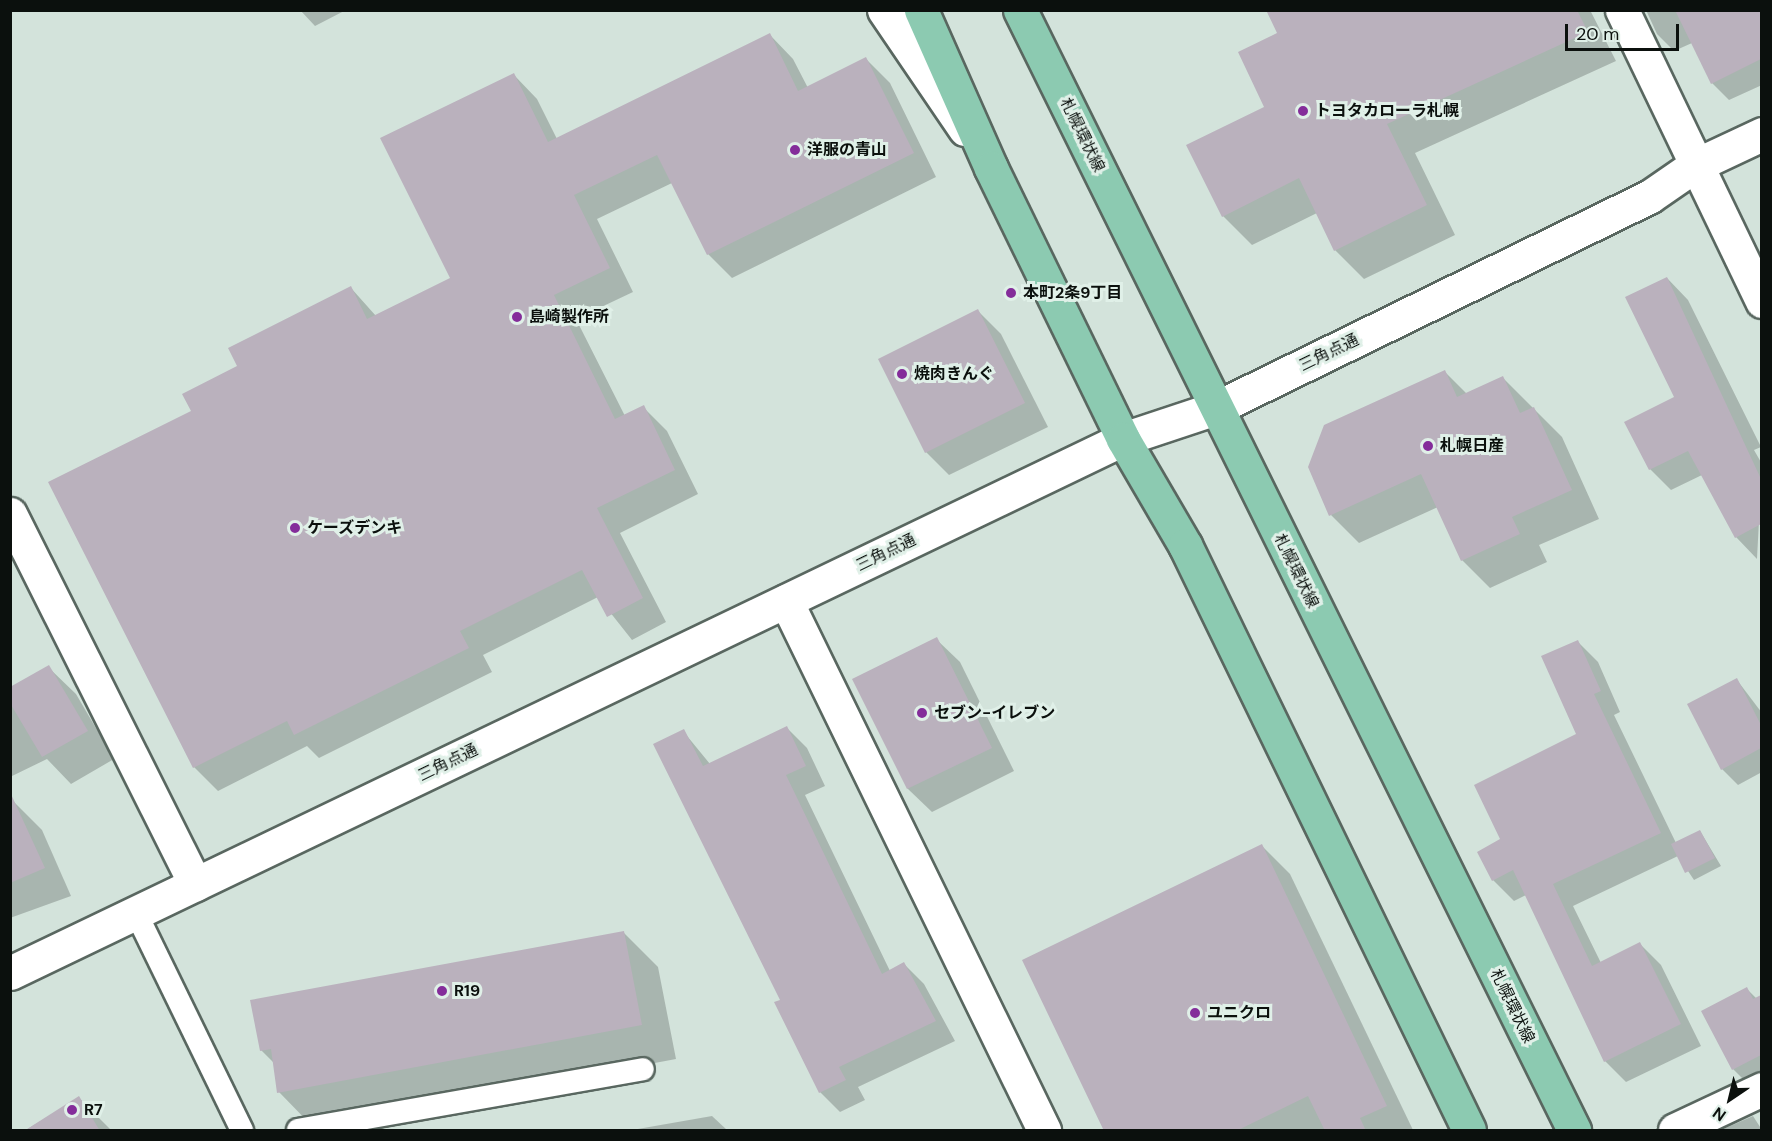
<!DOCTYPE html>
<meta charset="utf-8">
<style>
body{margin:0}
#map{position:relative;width:1772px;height:1141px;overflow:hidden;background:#d3e3db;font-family:"DM Sans","Noto Sans JP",sans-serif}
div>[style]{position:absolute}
.shadow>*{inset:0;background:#0003}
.building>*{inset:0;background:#bab1bd}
.roads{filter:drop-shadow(2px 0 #596760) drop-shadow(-2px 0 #596760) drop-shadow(0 2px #596760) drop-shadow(0 -2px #596760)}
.service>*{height:22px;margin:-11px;padding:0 11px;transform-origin:11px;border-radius:11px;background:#fff}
.minor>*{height:33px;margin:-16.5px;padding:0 16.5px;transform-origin:16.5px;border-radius:16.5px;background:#fff}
.tertiary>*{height:33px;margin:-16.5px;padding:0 16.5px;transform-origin:16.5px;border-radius:16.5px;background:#fff}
.primary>*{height:33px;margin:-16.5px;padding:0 16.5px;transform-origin:16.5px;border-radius:16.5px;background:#8ccab1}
.dots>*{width:16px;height:16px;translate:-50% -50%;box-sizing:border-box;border:3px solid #e0f0e8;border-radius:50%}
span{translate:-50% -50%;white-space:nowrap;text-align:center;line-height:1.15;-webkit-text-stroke:6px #e0f0e8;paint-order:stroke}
.poi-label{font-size:16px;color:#0b100d;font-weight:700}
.left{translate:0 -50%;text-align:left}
.street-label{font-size:16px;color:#0b100d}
.frame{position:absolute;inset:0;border:12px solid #0b100d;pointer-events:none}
.north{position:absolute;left:1700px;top:1069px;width:60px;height:60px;-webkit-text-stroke:4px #e0f0e8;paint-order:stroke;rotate:215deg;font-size:16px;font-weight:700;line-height:24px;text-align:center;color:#0b100d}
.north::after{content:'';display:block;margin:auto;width:21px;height:27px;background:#0b100d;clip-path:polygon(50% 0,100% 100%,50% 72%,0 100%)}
.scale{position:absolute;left:1565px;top:24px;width:114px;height:27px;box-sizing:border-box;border:3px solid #0b100d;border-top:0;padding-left:8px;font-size:18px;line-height:21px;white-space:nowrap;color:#0b100d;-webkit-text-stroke:4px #e0f0e8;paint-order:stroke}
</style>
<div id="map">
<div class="shadow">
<i style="clip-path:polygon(300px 10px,346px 10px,315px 26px)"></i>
<i style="clip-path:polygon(1353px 10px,1590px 10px,1616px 61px,1415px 153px,1455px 235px,1364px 279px,1335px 250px,1317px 213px,1252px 245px,1223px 216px,1266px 107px)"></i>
<i style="clip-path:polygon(1646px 10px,1762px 10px,1762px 85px,1729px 100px,1712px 83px,1692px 43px,1674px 51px,1657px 34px)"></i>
<i style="clip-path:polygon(770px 35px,793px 59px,808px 88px,866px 59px,890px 83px,936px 177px,732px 278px,708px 254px,672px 183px,597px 219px,633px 292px,576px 319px,625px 416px,643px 407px,667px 431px,698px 494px,620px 533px,666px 622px,632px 640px,598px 597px,483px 655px,492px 672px,319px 758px,307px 746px,218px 791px,194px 767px,193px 411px,239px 367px,351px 288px,376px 316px,452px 279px,514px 75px,537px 99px,557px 139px)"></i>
<i style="clip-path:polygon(1667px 278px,1688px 300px,1761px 447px,1754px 450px,1762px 464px,1757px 559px,1736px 537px,1702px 475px,1671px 490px,1650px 469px,1676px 398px)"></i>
<i style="clip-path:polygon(978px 311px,1001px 334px,1048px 427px,949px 475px,926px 452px)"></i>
<i style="clip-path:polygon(1445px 372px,1467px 394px,1503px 378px,1562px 437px,1599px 519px,1539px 545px,1547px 562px,1490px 588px,1462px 560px,1438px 507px,1359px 543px,1331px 515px)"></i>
<i style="clip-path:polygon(936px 639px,960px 662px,1014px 771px,932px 812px,908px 789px,854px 679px)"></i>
<i style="clip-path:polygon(1577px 641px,1598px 662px,1620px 712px,1614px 715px,1676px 843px,1700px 831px,1721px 866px,1694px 880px,1678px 856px,1573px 906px,1601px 963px,1640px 944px,1661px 965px,1701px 1046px,1626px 1082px,1605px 1061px,1526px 895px,1514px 901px,1493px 880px,1502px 839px,1578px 735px)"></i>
<i style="clip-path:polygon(48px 667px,76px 694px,114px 759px,71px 784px,47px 759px,10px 777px,10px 689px)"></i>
<i style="clip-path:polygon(1737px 680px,1762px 713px,1762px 772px,1738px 785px,1722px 769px)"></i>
<i style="clip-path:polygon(787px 728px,807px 748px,825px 786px,805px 795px,890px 971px,904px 964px,924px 984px,955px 1041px,858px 1087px,865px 1100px,840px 1112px,820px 1092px,782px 1001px,683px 731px,710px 764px)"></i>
<i style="clip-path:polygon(14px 802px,42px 830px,71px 896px,10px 918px)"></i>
<i style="clip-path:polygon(1262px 846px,1290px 874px,1413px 1130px,1105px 1130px)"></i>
<i style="clip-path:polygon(624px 933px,658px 967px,676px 1059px,313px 1127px,279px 1092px,274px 1063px,261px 1050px)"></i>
<i style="clip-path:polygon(1747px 989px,1757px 999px,1762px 996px,1762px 1078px,1749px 1085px,1733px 1069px,1703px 1012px)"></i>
<i style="clip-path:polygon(79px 1098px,111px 1130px,26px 1130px)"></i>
<i style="clip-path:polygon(712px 1116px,727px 1130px,632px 1130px)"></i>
<i style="clip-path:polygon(1753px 1116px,1762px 1130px,1721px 1130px)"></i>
</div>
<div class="building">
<i style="clip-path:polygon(1266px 10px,1577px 10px,1588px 32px,1387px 124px,1427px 205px,1334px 251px,1299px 178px,1222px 217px,1186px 145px,1264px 107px,1238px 52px,1277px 33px)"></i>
<i style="clip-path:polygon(1675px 10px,1761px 10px,1761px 59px,1711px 84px)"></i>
<i style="clip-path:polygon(770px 33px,798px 91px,866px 57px,914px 153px,707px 255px,657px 155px,574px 195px,610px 268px,554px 295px,615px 419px,644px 405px,675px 470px,597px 508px,643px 598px,607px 617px,582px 570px,460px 631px,469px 648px,294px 735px,287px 721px,193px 768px,48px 482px,191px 411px,182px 394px,237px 366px,228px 348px,351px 286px,367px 319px,450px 278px,380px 138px,514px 73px,548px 142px)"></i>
<i style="clip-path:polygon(1667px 277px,1761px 479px,1761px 524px,1735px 538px,1688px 451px,1649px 470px,1624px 422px,1674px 397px,1625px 297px)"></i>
<i style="clip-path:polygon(978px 309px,1025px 403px,925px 453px,878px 359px)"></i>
<i style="clip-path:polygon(1445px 370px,1457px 397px,1503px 376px,1520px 413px,1534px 407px,1572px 490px,1512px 517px,1520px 534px,1461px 561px,1421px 474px,1329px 516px,1308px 467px,1324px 425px)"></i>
<i style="clip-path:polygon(937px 637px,992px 748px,907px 789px,852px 679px)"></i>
<i style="clip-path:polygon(1578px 640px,1601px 691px,1594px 694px,1661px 833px,1553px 884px,1592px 966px,1640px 942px,1681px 1024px,1604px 1062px,1513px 870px,1492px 881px,1477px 852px,1500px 839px,1474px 785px,1576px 734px,1541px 656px)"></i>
<i style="clip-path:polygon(49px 665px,88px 731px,42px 757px,10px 703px,10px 687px)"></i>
<i style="clip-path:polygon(1737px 678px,1761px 725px,1761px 748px,1721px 770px,1687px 704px)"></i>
<i style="clip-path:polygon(787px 726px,806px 766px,786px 775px,882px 974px,904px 962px,936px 1021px,839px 1067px,846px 1080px,819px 1093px,774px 1002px,780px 1000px,653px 744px,684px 729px,703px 766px)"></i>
<i style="clip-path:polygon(10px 792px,45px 868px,10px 883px)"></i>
<i style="clip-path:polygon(1700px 830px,1715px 858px,1685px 873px,1671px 844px)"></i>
<i style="clip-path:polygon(1262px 844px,1387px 1106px,1360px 1118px,1366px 1131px,1325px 1131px,1308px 1096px,1236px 1131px,1104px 1131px,1022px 960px)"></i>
<i style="clip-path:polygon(624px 931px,642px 1025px,277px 1093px,271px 1049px,260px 1051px,250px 1000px)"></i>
<i style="clip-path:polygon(1747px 987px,1753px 999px,1761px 995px,1761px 1055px,1732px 1070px,1701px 1011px)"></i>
<i style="clip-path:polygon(79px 1096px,100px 1131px,24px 1131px)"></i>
</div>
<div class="roads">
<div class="service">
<i style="left:136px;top:913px;width:242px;rotate:64deg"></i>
<i style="left:298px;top:1130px;width:350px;rotate:-10deg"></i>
</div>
<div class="minor">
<i style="left:884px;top:10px;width:144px;rotate:55.8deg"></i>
<i style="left:1622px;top:10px;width:323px;rotate:64.3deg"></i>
<i style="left:10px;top:514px;width:414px;rotate:63.4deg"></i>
<i style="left:786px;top:601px;width:589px;rotate:64deg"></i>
<i style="left:1675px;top:1130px;width:96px;rotate:-25.2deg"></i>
</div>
<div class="tertiary">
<i style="left:10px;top:973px;width:1234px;rotate:-25.63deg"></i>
<i style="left:1123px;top:439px;width:98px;rotate:-18.4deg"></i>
<i style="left:1216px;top:408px;width:482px;rotate:-26deg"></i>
<i style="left:1649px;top:197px;width:55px;rotate:-34.6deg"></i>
<i style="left:1694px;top:166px;width:75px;rotate:-25.2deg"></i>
</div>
<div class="primary">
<i style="left:921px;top:10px;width:173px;rotate:66.1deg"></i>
<i style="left:991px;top:168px;width:301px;rotate:64deg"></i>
<i style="left:1123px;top:439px;width:123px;rotate:59.7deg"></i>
<i style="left:1185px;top:545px;width:650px;rotate:64.1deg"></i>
<i style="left:1020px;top:10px;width:1250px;rotate:63.68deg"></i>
</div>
</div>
<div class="dots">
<i style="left:1303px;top:111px;background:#842d9a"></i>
<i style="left:795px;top:150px;background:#842d9a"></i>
<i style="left:1011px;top:293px;background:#842d9a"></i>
<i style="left:517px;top:317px;background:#842d9a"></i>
<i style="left:902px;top:374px;background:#842d9a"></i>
<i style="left:1428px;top:446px;background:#842d9a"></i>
<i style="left:295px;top:528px;background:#842d9a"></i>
<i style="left:922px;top:713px;background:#842d9a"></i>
<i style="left:442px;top:991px;background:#842d9a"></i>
<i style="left:1195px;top:1013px;background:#842d9a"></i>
<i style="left:72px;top:1110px;background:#842d9a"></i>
</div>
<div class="poi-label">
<span class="left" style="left:1315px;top:111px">トヨタカローラ札幌</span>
<span class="left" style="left:807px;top:150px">洋服の青山</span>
<span class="left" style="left:1023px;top:293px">本町2条9丁目</span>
<span class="left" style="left:529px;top:317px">島崎製作所</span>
<span class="left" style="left:914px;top:374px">焼肉きんぐ</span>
<span class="left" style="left:1440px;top:446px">札幌日産</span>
<span class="left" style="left:307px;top:528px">ケーズデンキ</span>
<span class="left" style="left:934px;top:713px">セブン-イレブン</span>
<span class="left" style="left:454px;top:991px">R19</span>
<span class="left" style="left:1207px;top:1013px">ユニクロ</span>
<span class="left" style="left:84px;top:1110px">R7</span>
</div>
<div class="street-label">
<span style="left:1082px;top:135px;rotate:64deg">札幌環状線</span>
<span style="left:1329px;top:353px;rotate:-26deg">三角点通</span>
<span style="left:886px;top:553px;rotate:-26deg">三角点通</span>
<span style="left:1296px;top:571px;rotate:64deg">札幌環状線</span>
<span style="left:448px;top:763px;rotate:-26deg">三角点通</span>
<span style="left:1512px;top:1006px;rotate:64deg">札幌環状線</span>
</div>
<div class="frame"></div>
<div class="north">N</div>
<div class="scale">20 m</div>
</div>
